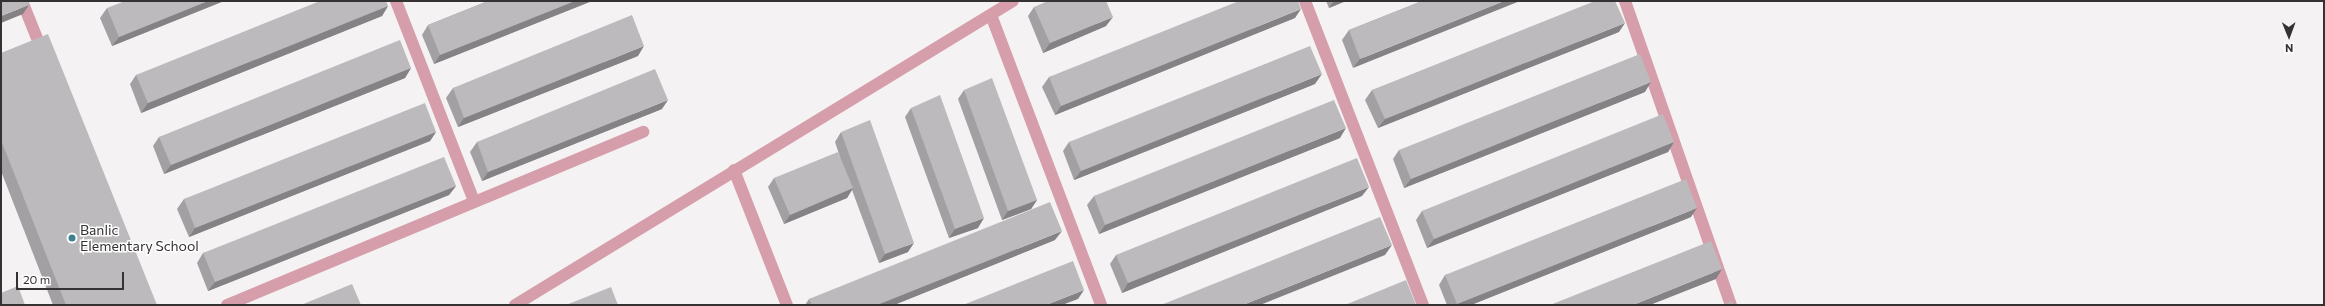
<!DOCTYPE html>
<style>
body{margin:0}
#map{position:relative;width:2325px;height:306px;overflow:hidden;background:#f5f2f4;font-family:Commissioner,sans-serif}
div>[style]{position:absolute}
.street>*{height:12px;margin:-6px;padding:0 6px;transform-origin:6px;border-radius:6px;background:#d59eaa}
.wall>*{inset:0;background:#a2a0a3}
.shaded-wall>*{inset:0;background:#848284}
.building>*{inset:0;background:#bcbabd}
.dots>*{width:11px;height:11px;translate:-50% -50%;box-sizing:border-box;border:2px solid #fff;border-radius:50%}
span{translate:-50% -50%;white-space:nowrap;text-align:center;line-height:1.15;-webkit-text-stroke:3px #fff;paint-order:stroke}
.poi-label{font-size:14px;color:#343233}
.left{translate:0 -50%;text-align:left}
.frame{position:absolute;inset:0;border:2px solid #343233;pointer-events:none}
.north{position:absolute;left:2269px;top:16px;width:40px;height:40px;-webkit-text-stroke:3px #fff;paint-order:stroke;rotate:179deg;font-size:11px;font-weight:700;line-height:16px;text-align:center;color:#343233}
.north::after{content:'';display:block;margin:auto;width:14px;height:18px;background:#343233;clip-path:polygon(50% 0,100% 100%,50% 72%,0 100%)}
.scale{position:absolute;left:16px;top:272px;width:108px;height:18px;box-sizing:border-box;border:2px solid #343233;border-top:0;padding-left:5px;font-size:12px;line-height:14px;white-space:nowrap;color:#343233;-webkit-text-stroke:3px #fff;paint-order:stroke}
</style>
<div id="map">
<div class="street">
<i style="left:22px;top:1px;width:56px;rotate:68deg"></i>
<i style="left:396px;top:1px;width:215px;rotate:68.7deg"></i>
<i style="left:1305px;top:1px;width:326px;rotate:68.8deg"></i>
<i style="left:1625px;top:1px;width:322px;rotate:70.8deg"></i>
<i style="left:991px;top:15px;width:310px;rotate:69.2deg"></i>
<i style="left:734px;top:170px;width:145px;rotate:68.6deg"></i>
<i style="left:227px;top:305px;width:451px;rotate:-22.6deg"></i>
<i style="left:515px;top:305px;width:583px;rotate:-31.4deg"></i>
</div>
<div class="wall">
<i style="clip-path:polygon(224px 1px,112px 46px,100px 18px,107px 8px)"></i>
<i style="clip-path:polygon(488px 1px,592px 1px,434px 64px,422px 35px,428px 25px)"></i>
<i style="clip-path:polygon(1326px 1px,1346px 1px,1329px 8px)"></i>
<i style="clip-path:polygon(1422px 1px,1353px 68px,1342px 40px,1349px 30px)"></i>
<i style="clip-path:polygon(388px 6px,382px 16px,141px 113px,130px 84px,136px 75px)"></i>
<i style="clip-path:polygon(1034px 7px,1106px 26px,1043px 53px,1028px 16px)"></i>
<i style="clip-path:polygon(1295px 18px,1055px 115px,1042px 87px,1049px 77px)"></i>
<i style="clip-path:polygon(1619px 32px,1378px 128px,1365px 100px,1372px 90px)"></i>
<i style="clip-path:polygon(1px 53px,157px 305px,53px 305px,1px 171px)"></i>
<i style="clip-path:polygon(638px 56px,458px 127px,446px 98px,453px 88px)"></i>
<i style="clip-path:polygon(411px 68px,405px 78px,164px 174px,153px 146px,159px 137px)"></i>
<i style="clip-path:polygon(1315px 84px,1074px 180px,1063px 151px,1069px 142px)"></i>
<i style="clip-path:polygon(964px 90px,1037px 200px,1031px 209px,1002px 220px,958px 99px)"></i>
<i style="clip-path:polygon(1645px 92px,1404px 188px,1393px 159px,1399px 150px)"></i>
<i style="clip-path:polygon(911px 108px,978px 228px,949px 238px,905px 117px)"></i>
<i style="clip-path:polygon(662px 109px,482px 181px,470px 152px,477px 142px)"></i>
<i style="clip-path:polygon(436px 132px,430px 141px,189px 237px,177px 209px,184px 199px)"></i>
<i style="clip-path:polygon(841px 132px,908px 252px,879px 263px,852px 190px,847px 198px,784px 224px,768px 187px,774px 178px,840px 157px,835px 142px)"></i>
<i style="clip-path:polygon(1340px 138px,1099px 234px,1087px 205px,1094px 196px)"></i>
<i style="clip-path:polygon(1674px 142px,1668px 152px,1427px 248px,1416px 220px,1422px 211px)"></i>
<i style="clip-path:polygon(456px 186px,449px 195px,208px 291px,197px 263px,203px 253px)"></i>
<i style="clip-path:polygon(1362px 196px,1122px 293px,1110px 264px,1116px 255px)"></i>
<i style="clip-path:polygon(1691px 217px,1471px 305px,1447px 305px,1439px 285px,1445px 275px)"></i>
<i style="clip-path:polygon(1055px 240px,894px 305px,805px 305px,809px 299px)"></i>
</div>
<div class="shaded-wall">
<i style="clip-path:polygon(208px 1px,224px 1px,112px 46px,119px 37px)"></i>
<i style="clip-path:polygon(575px 1px,592px 1px,434px 64px,440px 55px)"></i>
<i style="clip-path:polygon(1334px 1px,1346px 1px,1329px 8px)"></i>
<i style="clip-path:polygon(1504px 1px,1520px 1px,1353px 68px,1360px 59px)"></i>
<i style="clip-path:polygon(29px 5px,23px 14px,1px 23px,1px 16px)"></i>
<i style="clip-path:polygon(388px 6px,382px 16px,141px 113px,148px 103px)"></i>
<i style="clip-path:polygon(1301px 9px,1295px 18px,1055px 115px,1061px 106px)"></i>
<i style="clip-path:polygon(1113px 17px,1106px 26px,1043px 53px,1050px 43px)"></i>
<i style="clip-path:polygon(1625px 23px,1619px 32px,1378px 128px,1385px 119px)"></i>
<i style="clip-path:polygon(644px 46px,638px 56px,458px 127px,464px 118px)"></i>
<i style="clip-path:polygon(411px 68px,405px 78px,164px 174px,171px 165px)"></i>
<i style="clip-path:polygon(1322px 74px,1315px 84px,1074px 180px,1081px 171px)"></i>
<i style="clip-path:polygon(1651px 82px,1645px 92px,1404px 188px,1411px 179px)"></i>
<i style="clip-path:polygon(668px 100px,662px 109px,482px 181px,488px 172px)"></i>
<i style="clip-path:polygon(1346px 128px,1340px 138px,1099px 234px,1105px 225px)"></i>
<i style="clip-path:polygon(436px 132px,430px 141px,189px 237px,195px 228px)"></i>
<i style="clip-path:polygon(1674px 142px,1668px 152px,1427px 248px,1434px 239px)"></i>
<i style="clip-path:polygon(456px 186px,449px 195px,208px 291px,215px 282px)"></i>
<i style="clip-path:polygon(1369px 187px,1362px 196px,1122px 293px,1128px 283px)"></i>
<i style="clip-path:polygon(853px 188px,847px 198px,784px 224px,790px 215px)"></i>
<i style="clip-path:polygon(1037px 200px,1031px 209px,1002px 220px,1008px 211px)"></i>
<i style="clip-path:polygon(1697px 208px,1691px 217px,1471px 305px,1456px 305px,1457px 304px)"></i>
<i style="clip-path:polygon(984px 218px,978px 228px,949px 238px,955px 229px)"></i>
<i style="clip-path:polygon(1062px 231px,1055px 240px,894px 305px,877px 305px)"></i>
<i style="clip-path:polygon(914px 243px,908px 252px,879px 263px,885px 254px)"></i>
<i style="clip-path:polygon(1392px 245px,1385px 255px,1260px 305px,1243px 305px)"></i>
<i style="clip-path:polygon(1722px 269px,1716px 279px,1650px 305px,1633px 305px)"></i>
<i style="clip-path:polygon(1084px 290px,1078px 299px,1062px 305px,1046px 305px)"></i>
</div>
<div class="building">
<i style="clip-path:polygon(1px 1px,28px 1px,29px 5px,1px 16px)"></i>
<i style="clip-path:polygon(125px 1px,208px 1px,119px 37px,107px 8px)"></i>
<i style="clip-path:polygon(320px 1px,386px 1px,388px 6px,148px 103px,136px 75px)"></i>
<i style="clip-path:polygon(488px 1px,575px 1px,440px 55px,428px 25px)"></i>
<i style="clip-path:polygon(1048px 1px,1106px 1px,1113px 17px,1050px 43px,1034px 7px)"></i>
<i style="clip-path:polygon(1239px 1px,1298px 1px,1301px 9px,1061px 106px,1049px 77px)"></i>
<i style="clip-path:polygon(1422px 1px,1504px 1px,1360px 59px,1349px 30px)"></i>
<i style="clip-path:polygon(1595px 1px,1615px 1px,1625px 23px,1385px 119px,1372px 90px)"></i>
<i style="clip-path:polygon(632px 15px,644px 46px,464px 118px,453px 88px)"></i>
<i style="clip-path:polygon(48px 34px,157px 305px,66px 305px,1px 140px,1px 53px)"></i>
<i style="clip-path:polygon(400px 40px,411px 68px,171px 165px,159px 137px)"></i>
<i style="clip-path:polygon(1310px 46px,1322px 74px,1081px 171px,1069px 142px)"></i>
<i style="clip-path:polygon(1640px 54px,1651px 82px,1411px 179px,1399px 150px)"></i>
<i style="clip-path:polygon(655px 69px,668px 100px,488px 172px,477px 142px)"></i>
<i style="clip-path:polygon(992px 78px,1037px 200px,1008px 211px,964px 90px)"></i>
<i style="clip-path:polygon(940px 95px,984px 218px,955px 229px,911px 108px)"></i>
<i style="clip-path:polygon(1334px 100px,1346px 128px,1105px 225px,1094px 196px)"></i>
<i style="clip-path:polygon(425px 103px,436px 132px,195px 228px,184px 199px)"></i>
<i style="clip-path:polygon(1663px 114px,1674px 142px,1434px 239px,1422px 211px)"></i>
<i style="clip-path:polygon(870px 120px,914px 243px,885px 254px,841px 132px)"></i>
<i style="clip-path:polygon(838px 152px,853px 188px,790px 215px,774px 178px)"></i>
<i style="clip-path:polygon(444px 157px,456px 186px,215px 282px,203px 253px)"></i>
<i style="clip-path:polygon(1357px 158px,1369px 187px,1128px 283px,1116px 255px)"></i>
<i style="clip-path:polygon(1686px 179px,1697px 208px,1457px 304px,1445px 275px)"></i>
<i style="clip-path:polygon(1050px 202px,1062px 231px,877px 305px,812px 305px,809px 299px)"></i>
<i style="clip-path:polygon(1380px 217px,1392px 245px,1243px 305px,1161px 305px)"></i>
<i style="clip-path:polygon(1711px 241px,1722px 269px,1633px 305px,1550px 305px)"></i>
<i style="clip-path:polygon(1073px 261px,1084px 290px,1046px 305px,963px 305px)"></i>
<i style="clip-path:polygon(1406px 280px,1416px 305px,1345px 305px)"></i>
<i style="clip-path:polygon(352px 284px,361px 305px,301px 305px)"></i>
<i style="clip-path:polygon(18px 286px,25px 305px,1px 305px,1px 293px)"></i>
<i style="clip-path:polygon(611px 287px,618px 305px,566px 305px)"></i>
<i style="clip-path:polygon(1732px 301px,1734px 305px,1722px 305px)"></i>
</div>
<div class="dots">
<i style="left:72px;top:238px;background:#3d8090"></i>
</div>
<div class="poi-label">
<span class="left" style="left:80px;top:238px">Banlic<br>Elementary School</span>
</div>
<div class="frame"></div>
<div class="north">N</div>
<div class="scale">20 m</div>
</div>
